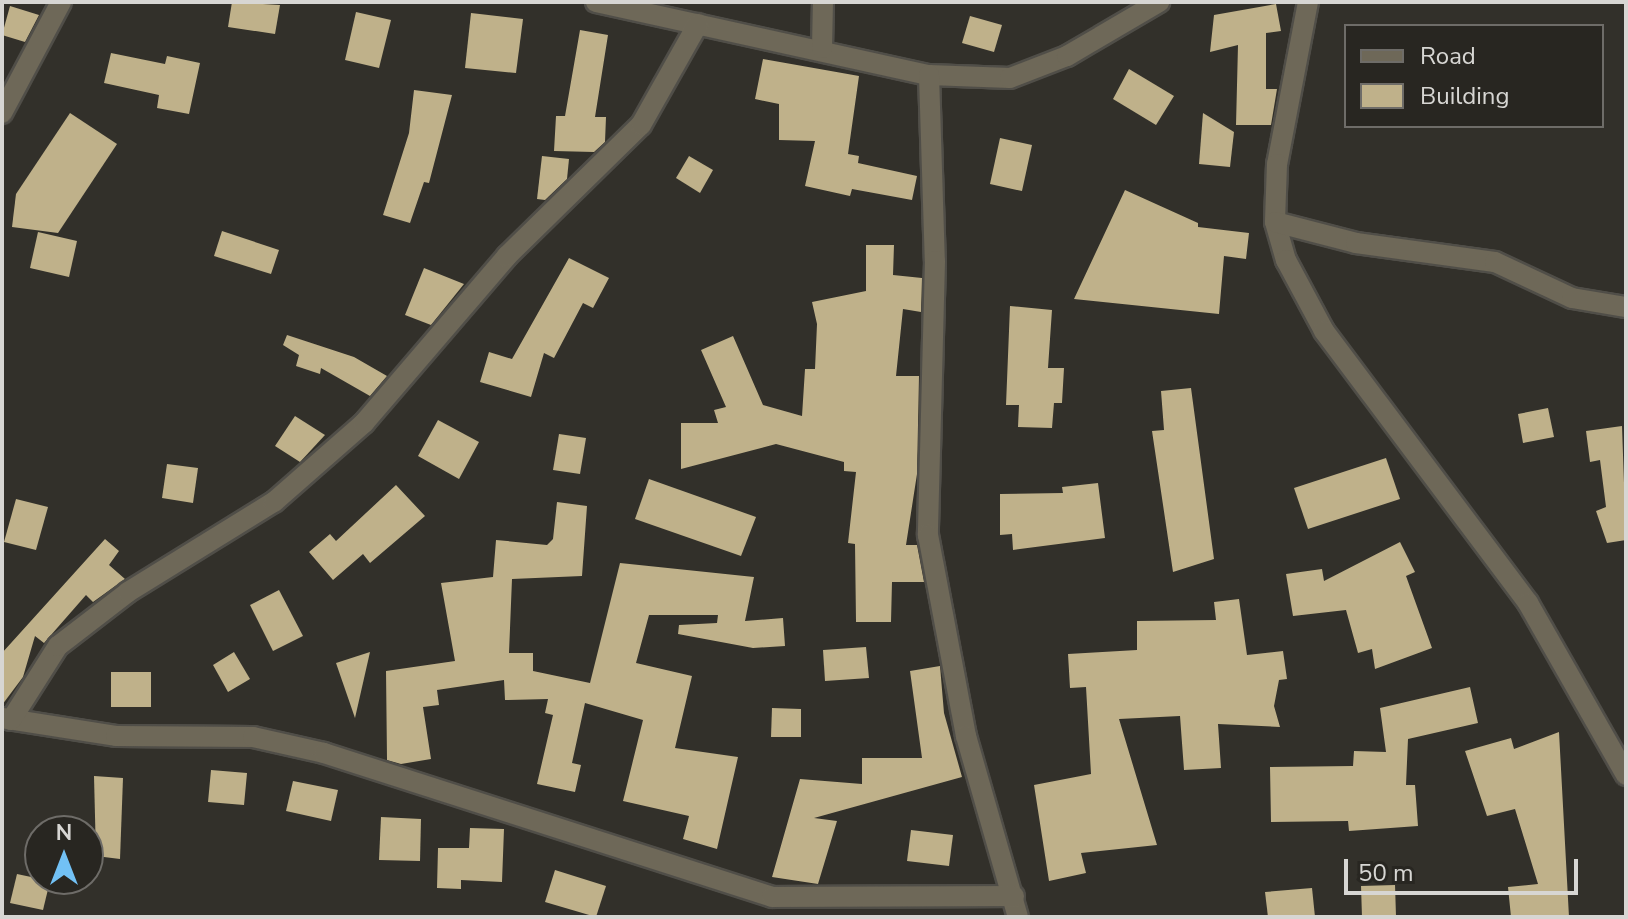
<!DOCTYPE html>
<style>
body{margin:0}
#map{position:relative;width:1628px;height:919px;overflow:hidden;background:#32302a;font-family:"Nunito Sans",sans-serif}
div>[style]{position:absolute}
.building>*{inset:0;background:#bfb18a}
.roads{filter:drop-shadow(2px 0 #504e48) drop-shadow(-2px 0 #504e48) drop-shadow(0 2px #504e48) drop-shadow(0 -2px #504e48)}
.minor>*{height:20px;margin:-10px;padding:0 10px;transform-origin:10px;border-radius:10px;background:#6e6858}
span{translate:-50% -50%;white-space:nowrap;text-align:center;line-height:1.15;-webkit-text-stroke:8px #282621;paint-order:stroke}
.frame{position:absolute;inset:0;border:4px solid #d7d6d3;pointer-events:none}
.legend{position:absolute;left:1344px;top:24px;width:260px;height:104px;box-sizing:border-box;background:#282621;border:2px solid #6e6c68;margin:0;padding:10px 14px;list-style:none;font-size:24px;color:#d7d6d3}
.legend li{display:flex;align-items:center;gap:16px;height:40px}
.legend b{width:40px;border:2px solid #6e6c68}
.north{position:absolute;left:24px;top:815px;width:80px;height:80px;box-sizing:border-box;background:#282621;border:2px solid #6e6c68;border-radius:50%;rotate:0deg;font-size:22px;font-weight:700;line-height:32px;text-align:center;color:#d7d6d3}
.north::after{content:'';display:block;margin:auto;width:28px;height:36px;background:#72c1f5;clip-path:polygon(50% 0,100% 100%,50% 72%,0 100%)}
.scale{position:absolute;left:1344px;top:859px;width:234px;height:36px;box-sizing:border-box;border:4px solid #d7d6d3;border-top:0;padding-left:10px;font-size:24px;line-height:28px;white-space:nowrap;color:#d7d6d3;-webkit-text-stroke:6px #282621;paint-order:stroke}
</style>
<div id="map">
<div class="building">
<i style="clip-path:polygon(232px 2px,280px 5px,275px 34px,228px 27px)"></i>
<i style="clip-path:polygon(1276px 4px,1281px 31px,1266px 33px,1266px 89px,1277px 89px,1271px 125px,1236px 125px,1238px 45px,1210px 52px,1214px 15px)"></i>
<i style="clip-path:polygon(10px 6px,39px 15px,25px 42px,2px 35px)"></i>
<i style="clip-path:polygon(356px 12px,391px 20px,379px 68px,345px 60px)"></i>
<i style="clip-path:polygon(471px 13px,523px 19px,516px 73px,465px 68px)"></i>
<i style="clip-path:polygon(970px 16px,1002px 25px,994px 52px,962px 43px)"></i>
<i style="clip-path:polygon(580px 30px,608px 35px,595px 117px,606px 117px,605px 142px,594px 152px,554px 151px,556px 116px,565px 116px)"></i>
<i style="clip-path:polygon(111px 53px,165px 64px,167px 56px,200px 63px,189px 114px,157px 108px,159px 95px,104px 83px)"></i>
<i style="clip-path:polygon(763px 59px,859px 76px,848px 154px,859px 156px,858px 163px,917px 176px,912px 200px,852px 189px,850px 196px,805px 186px,815px 141px,779px 140px,779px 104px,755px 99px)"></i>
<i style="clip-path:polygon(1129px 69px,1174px 96px,1156px 125px,1113px 99px)"></i>
<i style="clip-path:polygon(414px 90px,452px 95px,429px 183px,424px 182px,410px 223px,383px 215px,409px 133px)"></i>
<i style="clip-path:polygon(70px 113px,117px 144px,58px 233px,12px 227px,16px 194px)"></i>
<i style="clip-path:polygon(1203px 113px,1234px 132px,1230px 167px,1199px 164px)"></i>
<i style="clip-path:polygon(1000px 138px,1032px 145px,1022px 191px,990px 184px)"></i>
<i style="clip-path:polygon(542px 156px,569px 159px,567px 179px,545px 200px,537px 199px)"></i>
<i style="clip-path:polygon(689px 156px,713px 170px,700px 193px,676px 178px)"></i>
<i style="clip-path:polygon(1125px 190px,1198px 223px,1198px 227px,1249px 233px,1246px 259px,1224px 256px,1219px 314px,1074px 299px)"></i>
<i style="clip-path:polygon(222px 231px,279px 250px,271px 274px,214px 256px)"></i>
<i style="clip-path:polygon(38px 232px,77px 241px,69px 277px,30px 268px)"></i>
<i style="clip-path:polygon(866px 245px,894px 245px,893px 275px,922px 278px,921px 312px,903px 309px,896px 376px,919px 376px,917px 474px,906px 545px,917px 545px,924px 582px,892px 582px,891px 622px,856px 622px,855px 544px,848px 543px,856px 472px,844px 471px,844px 462px,776px 444px,681px 469px,681px 423px,718px 423px,714px 410px,726px 407px,701px 350px,733px 336px,763px 405px,802px 416px,805px 369px,815px 369px,817px 324px,812px 302px,866px 291px)"></i>
<i style="clip-path:polygon(569px 258px,609px 278px,593px 308px,583px 303px,554px 358px,544px 353px,531px 397px,480px 382px,489px 352px,512px 359px)"></i>
<i style="clip-path:polygon(424px 268px,464px 284px,431px 325px,405px 315px)"></i>
<i style="clip-path:polygon(1010px 306px,1052px 310px,1048px 368px,1064px 368px,1062px 403px,1054px 403px,1052px 428px,1018px 427px,1019px 405px,1006px 405px)"></i>
<i style="clip-path:polygon(287px 335px,354px 357px,387px 376px,370px 396px,321px 368px,320px 374px,296px 366px,299px 355px,283px 345px)"></i>
<i style="clip-path:polygon(1191px 388px,1214px 559px,1173px 572px,1152px 431px,1164px 430px,1161px 391px)"></i>
<i style="clip-path:polygon(1548px 408px,1554px 437px,1523px 443px,1518px 414px)"></i>
<i style="clip-path:polygon(295px 416px,325px 435px,300px 462px,275px 446px)"></i>
<i style="clip-path:polygon(438px 420px,479px 442px,459px 479px,418px 456px)"></i>
<i style="clip-path:polygon(1622px 426px,1626px 540px,1607px 543px,1596px 511px,1606px 507px,1600px 460px,1590px 462px,1586px 431px)"></i>
<i style="clip-path:polygon(559px 434px,586px 438px,580px 474px,553px 470px)"></i>
<i style="clip-path:polygon(1386px 458px,1400px 499px,1308px 529px,1294px 488px)"></i>
<i style="clip-path:polygon(167px 464px,198px 468px,193px 503px,162px 498px)"></i>
<i style="clip-path:polygon(649px 479px,756px 517px,741px 556px,635px 519px)"></i>
<i style="clip-path:polygon(1098px 483px,1105px 538px,1013px 550px,1012px 534px,1000px 535px,1000px 494px,1063px 493px,1062px 487px)"></i>
<i style="clip-path:polygon(396px 485px,425px 516px,370px 563px,363px 554px,333px 580px,309px 552px,330px 534px,336px 541px)"></i>
<i style="clip-path:polygon(16px 499px,48px 507px,36px 550px,4px 542px)"></i>
<i style="clip-path:polygon(557px 502px,587px 506px,582px 576px,512px 579px,509px 653px,533px 653px,533px 671px,590px 683px,620px 563px,754px 577px,745px 621px,783px 618px,785px 646px,753px 648px,678px 634px,679px 625px,717px 623px,718px 615px,649px 615px,636px 663px,692px 676px,675px 748px,738px 757px,717px 849px,683px 839px,689px 816px,623px 801px,643px 720px,585px 703px,572px 763px,581px 765px,575px 792px,537px 784px,553px 715px,545px 713px,548px 699px,505px 700px,504px 680px,437px 690px,439px 705px,423px 707px,431px 759px,401px 764px,387px 760px,386px 671px,455px 661px,441px 583px,493px 577px,496px 540px,547px 545px,553px 539px)"></i>
<i style="clip-path:polygon(105px 539px,119px 551px,109px 565px,125px 579px,93px 602px,86px 595px,44px 643px,35px 636px,23px 677px,2px 705px,2px 653px)"></i>
<i style="clip-path:polygon(1400px 542px,1415px 572px,1406px 576px,1432px 648px,1375px 669px,1372px 649px,1358px 653px,1346px 610px,1293px 616px,1286px 574px,1322px 569px,1324px 581px)"></i>
<i style="clip-path:polygon(279px 590px,303px 636px,273px 651px,250px 605px)"></i>
<i style="clip-path:polygon(1239px 599px,1247px 655px,1283px 651px,1287px 679px,1279px 680px,1274px 706px,1280px 727px,1218px 724px,1221px 768px,1184px 770px,1180px 716px,1119px 719px,1157px 845px,1081px 853px,1086px 873px,1049px 881px,1034px 785px,1091px 774px,1086px 687px,1070px 688px,1068px 654px,1137px 650px,1137px 621px,1216px 620px,1214px 602px)"></i>
<i style="clip-path:polygon(866px 647px,869px 678px,825px 681px,823px 650px)"></i>
<i style="clip-path:polygon(234px 652px,250px 679px,228px 692px,213px 665px)"></i>
<i style="clip-path:polygon(370px 652px,355px 718px,336px 663px)"></i>
<i style="clip-path:polygon(940px 666px,944px 713px,962px 777px,814px 818px,837px 821px,818px 884px,772px 877px,800px 779px,862px 784px,862px 758px,922px 758px,910px 671px)"></i>
<i style="clip-path:polygon(111px 672px,151px 672px,151px 707px,111px 707px)"></i>
<i style="clip-path:polygon(1470px 687px,1478px 723px,1408px 739px,1406px 785px,1415px 785px,1418px 826px,1349px 831px,1348px 821px,1271px 822px,1270px 767px,1353px 766px,1354px 751px,1386px 752px,1380px 708px)"></i>
<i style="clip-path:polygon(772px 708px,801px 709px,801px 737px,771px 737px)"></i>
<i style="clip-path:polygon(1559px 732px,1569px 917px,1511px 917px,1508px 887px,1538px 884px,1515px 809px,1487px 816px,1465px 751px,1511px 738px,1514px 749px)"></i>
<i style="clip-path:polygon(211px 770px,247px 773px,244px 805px,208px 802px)"></i>
<i style="clip-path:polygon(94px 776px,123px 778px,120px 859px,96px 856px)"></i>
<i style="clip-path:polygon(293px 781px,338px 790px,331px 821px,286px 811px)"></i>
<i style="clip-path:polygon(381px 817px,421px 819px,420px 861px,379px 860px)"></i>
<i style="clip-path:polygon(470px 828px,504px 829px,502px 882px,461px 880px,461px 889px,437px 888px,438px 848px,469px 848px)"></i>
<i style="clip-path:polygon(911px 830px,953px 835px,949px 866px,907px 861px)"></i>
<i style="clip-path:polygon(555px 870px,606px 886px,596px 917px,545px 902px)"></i>
<i style="clip-path:polygon(17px 874px,50px 881px,43px 910px,10px 903px)"></i>
<i style="clip-path:polygon(1395px 885px,1396px 917px,1362px 917px,1361px 886px)"></i>
<i style="clip-path:polygon(1312px 888px,1315px 917px,1268px 917px,1265px 892px)"></i>
</div>
<div class="roads">
<div class="minor">
<i style="left:596px;top:2px;width:341px;rotate:12.4deg"></i>
<i style="left:929px;top:75px;width:81px;rotate:2.1deg"></i>
<i style="left:1010px;top:78px;width:61px;rotate:-21.1deg"></i>
<i style="left:1067px;top:56px;width:107px;rotate:-30.4deg"></i>
<i style="left:1308px;top:2px;width:165px;rotate:100.8deg"></i>
<i style="left:1277px;top:164px;width:58px;rotate:92deg"></i>
<i style="left:1275px;top:222px;width:40px;rotate:74deg"></i>
<i style="left:1286px;top:260px;width:81px;rotate:61.8deg"></i>
<i style="left:1324px;top:331px;width:340px;rotate:53.1deg"></i>
<i style="left:1528px;top:603px;width:198px;rotate:60.3deg"></i>
<i style="left:822px;top:48px;width:46px;rotate:-88.8deg"></i>
<i style="left:929px;top:75px;width:186px;rotate:88.2deg"></i>
<i style="left:935px;top:261px;width:274px;rotate:91.5deg"></i>
<i style="left:928px;top:535px;width:205px;rotate:79.3deg"></i>
<i style="left:966px;top:736px;width:188px;rotate:74deg"></i>
<i style="left:2px;top:113px;width:126px;rotate:-62deg"></i>
<i style="left:1275px;top:222px;width:84px;rotate:14.5deg"></i>
<i style="left:1356px;top:243px;width:140px;rotate:7.8deg"></i>
<i style="left:1495px;top:262px;width:85px;rotate:25.1deg"></i>
<i style="left:1572px;top:298px;width:55px;rotate:9.5deg"></i>
<i style="left:2px;top:718px;width:115px;rotate:9deg"></i>
<i style="left:116px;top:736px;width:137px;rotate:0.4deg"></i>
<i style="left:253px;top:737px;width:73px;rotate:12.7deg"></i>
<i style="left:324px;top:753px;width:471px;rotate:17.8deg"></i>
<i style="left:772px;top:897px;width:242px;rotate:-0.2deg"></i>
<i style="left:11px;top:720px;width:88px;rotate:-57.6deg"></i>
<i style="left:58px;top:646px;width:88px;rotate:-37.6deg"></i>
<i style="left:128px;top:592px;width:172px;rotate:-31.7deg"></i>
<i style="left:274px;top:502px;width:120px;rotate:-41.3deg"></i>
<i style="left:364px;top:423px;width:220px;rotate:-49.4deg"></i>
<i style="left:507px;top:256px;width:187px;rotate:-44.4deg"></i>
<i style="left:641px;top:125px;width:116px;rotate:-60.6deg"></i>
</div>
</div>
<div class="frame"></div>
<ul class="legend">
<li><b style="height:10px;background:#6e6858"></b>Road</li>
<li><b style="height:22px;background:#bfb18a"></b>Building</li>
</ul>
<div class="north">N</div>
<div class="scale">50 m</div>
</div>
